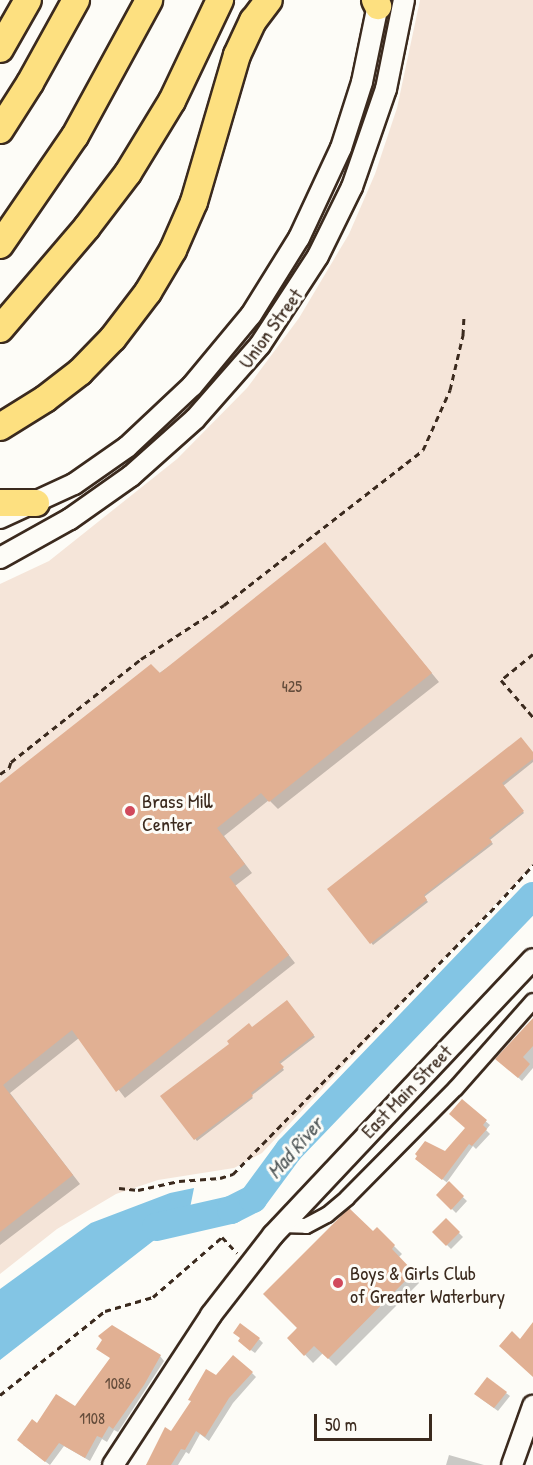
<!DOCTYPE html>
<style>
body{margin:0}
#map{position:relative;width:533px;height:1465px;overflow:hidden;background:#fdfcf7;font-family:"Patrick Hand",sans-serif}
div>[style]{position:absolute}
.built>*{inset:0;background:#f5e5d9}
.water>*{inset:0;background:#83c5e4}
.shadow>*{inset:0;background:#0003}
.river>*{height:28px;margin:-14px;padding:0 14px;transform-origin:14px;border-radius:14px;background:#83c5e4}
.building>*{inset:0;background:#e1b093}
.path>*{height:3px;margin-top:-1.5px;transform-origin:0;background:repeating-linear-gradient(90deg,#3b2a1e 0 6px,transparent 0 10.5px)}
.roads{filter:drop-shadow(2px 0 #3b2a1e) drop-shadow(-2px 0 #3b2a1e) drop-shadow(0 2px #3b2a1e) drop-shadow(0 -2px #3b2a1e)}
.minor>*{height:14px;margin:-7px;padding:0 7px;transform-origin:7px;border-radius:7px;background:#fdfcf7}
.secondary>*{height:20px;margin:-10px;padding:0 10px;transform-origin:10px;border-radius:10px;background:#fdfcf7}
.motorway>*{height:26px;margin:-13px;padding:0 13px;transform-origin:13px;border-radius:13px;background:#fde080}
.dots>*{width:16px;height:16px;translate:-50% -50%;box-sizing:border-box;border:3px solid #fdfcf7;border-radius:50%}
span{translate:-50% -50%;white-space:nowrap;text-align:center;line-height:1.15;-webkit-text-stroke:6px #fdfcf7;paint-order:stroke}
.number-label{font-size:16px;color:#644c3b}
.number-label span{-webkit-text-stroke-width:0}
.street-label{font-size:20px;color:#3b2a1e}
.poi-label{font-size:20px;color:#3b2a1e}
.left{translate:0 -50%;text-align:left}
.water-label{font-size:21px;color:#515859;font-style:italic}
.scale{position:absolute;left:314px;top:1414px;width:118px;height:27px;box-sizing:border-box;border:3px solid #3b2a1e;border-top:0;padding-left:8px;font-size:18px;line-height:21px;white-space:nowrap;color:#3b2a1e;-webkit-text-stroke:4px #fdfcf7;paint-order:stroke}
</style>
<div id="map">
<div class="built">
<i style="clip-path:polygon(420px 0,533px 0,533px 864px,262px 1153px,234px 1168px,158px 1180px,116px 1194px,57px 1229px,0 1274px,0 584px,49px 561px,177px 459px,247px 388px,299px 318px,349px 234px,375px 174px,397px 108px)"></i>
</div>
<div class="water">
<i style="clip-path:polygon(194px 1188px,190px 1208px,193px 1224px,166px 1231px,0 1360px,0 1289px,91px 1223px,170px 1193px)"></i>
</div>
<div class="shadow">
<i style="clip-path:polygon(332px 552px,439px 682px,278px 809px,269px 800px,224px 836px,252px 873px,235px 886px,295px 963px,125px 1098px,79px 1038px,10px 1093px,80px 1184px,0 1245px,0 785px)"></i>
<i style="clip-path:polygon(533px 754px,533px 762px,503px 786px,524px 813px,490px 840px,493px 844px,424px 897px,428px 902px,373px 945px,330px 889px)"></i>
<i style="clip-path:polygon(287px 1002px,315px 1037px,280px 1064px,284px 1070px,251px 1096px,253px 1098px,197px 1141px,162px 1096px)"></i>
<i style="clip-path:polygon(533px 1022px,533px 1068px,522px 1081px,501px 1062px)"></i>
<i style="clip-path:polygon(462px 1101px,490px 1125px,486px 1130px,490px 1134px,476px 1149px,473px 1146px,447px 1182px,467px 1201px,456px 1213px,438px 1195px,449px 1184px,421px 1163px,445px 1153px,467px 1128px)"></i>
<i style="clip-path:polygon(446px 1220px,463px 1237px,451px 1249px,434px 1232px)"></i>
<i style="clip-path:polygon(377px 1229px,402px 1254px,398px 1258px,421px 1281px,336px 1366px,323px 1353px,313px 1363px,289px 1338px)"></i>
<i style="clip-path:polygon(259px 1339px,263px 1343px,255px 1353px,244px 1345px)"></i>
<i style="clip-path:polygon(103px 1340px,160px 1356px,164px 1361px,118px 1432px,114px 1430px,107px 1442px,102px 1439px,90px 1461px,64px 1446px,50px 1465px,23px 1445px,37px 1425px,75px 1408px,111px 1359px)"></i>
<i style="clip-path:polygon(252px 1373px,256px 1377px,233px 1403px,209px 1441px,200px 1434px,189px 1454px,186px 1452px,178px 1465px,146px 1465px,216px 1377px)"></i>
<i style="clip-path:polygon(506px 1393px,510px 1396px,498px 1411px,480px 1398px)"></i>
<i style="clip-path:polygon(449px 1455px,484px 1465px,446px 1465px)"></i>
</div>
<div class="river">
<i style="left:156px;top:1227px;width:77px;rotate:-12.8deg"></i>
<i style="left:231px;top:1210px;width:25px;rotate:-27deg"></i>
<i style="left:253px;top:1199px;width:61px;rotate:-53.7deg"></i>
<i style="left:289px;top:1150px;width:352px;rotate:-46.2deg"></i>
</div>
<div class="building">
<i style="clip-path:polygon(325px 542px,432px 673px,269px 802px,261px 793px,217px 828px,245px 864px,229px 877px,289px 955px,116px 1092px,72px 1030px,3px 1085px,73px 1175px,0 1232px,0 783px,151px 664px,160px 673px)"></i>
<i style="clip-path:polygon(521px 737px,533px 752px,533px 759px,502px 783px,524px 811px,489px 838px,492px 842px,424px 895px,427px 900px,370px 944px,327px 889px)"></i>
<i style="clip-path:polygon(287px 1000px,314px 1035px,279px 1062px,284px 1067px,251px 1093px,253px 1096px,194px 1140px,160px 1096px,229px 1044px,227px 1041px,249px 1023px,252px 1027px)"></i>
<i style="clip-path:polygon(533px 1018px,533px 1046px,523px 1057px,530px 1064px,518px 1078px,495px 1059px)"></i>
<i style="clip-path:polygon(462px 1099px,487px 1120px,483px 1125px,487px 1129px,472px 1146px,469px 1144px,442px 1180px,415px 1159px,417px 1156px,415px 1154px,425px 1141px,445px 1151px,465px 1128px,449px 1114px)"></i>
<i style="clip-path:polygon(449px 1181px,464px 1196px,451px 1210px,436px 1195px)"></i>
<i style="clip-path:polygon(349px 1208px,373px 1231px,377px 1227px,395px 1245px,392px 1249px,414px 1272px,328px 1359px,314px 1346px,304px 1356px,287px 1338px,297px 1328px,263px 1294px)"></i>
<i style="clip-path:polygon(446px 1218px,460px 1232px,446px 1246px,432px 1232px)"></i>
<i style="clip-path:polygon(533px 1322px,533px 1377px,499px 1346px,512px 1331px,520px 1339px)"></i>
<i style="clip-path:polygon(240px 1323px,260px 1338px,250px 1351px,238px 1341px,240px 1338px,233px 1333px)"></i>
<i style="clip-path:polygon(112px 1325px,161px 1355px,144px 1385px,113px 1429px,109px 1426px,102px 1438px,97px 1436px,85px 1458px,59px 1443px,45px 1462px,17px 1440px,32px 1419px,37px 1423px,56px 1394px,75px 1406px,110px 1358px,96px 1349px,102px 1340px,98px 1336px)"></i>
<i style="clip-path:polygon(233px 1355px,253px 1372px,229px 1398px,205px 1437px,196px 1431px,185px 1450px,181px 1449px,171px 1465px,146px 1465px,165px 1427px,171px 1431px,191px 1401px,188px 1400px,206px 1369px,216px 1375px)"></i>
<i style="clip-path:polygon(487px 1377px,507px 1392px,494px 1408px,474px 1394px)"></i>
</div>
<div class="path">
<i style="left:533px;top:654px;width:41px;rotate:140.9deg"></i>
<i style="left:501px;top:680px;width:49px;rotate:49.1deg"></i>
<i style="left:0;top:774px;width:11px;rotate:-34deg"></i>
<i style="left:9px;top:768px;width:6px;rotate:-72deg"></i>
<i style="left:11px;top:762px;width:166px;rotate:-38.4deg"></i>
<i style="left:141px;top:659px;width:99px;rotate:-33deg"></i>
<i style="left:224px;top:605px;width:252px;rotate:-37.9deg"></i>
<i style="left:423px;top:450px;width:66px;rotate:-65.8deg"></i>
<i style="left:450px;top:390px;width:57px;rotate:-76.7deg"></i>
<i style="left:463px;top:335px;width:20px;rotate:-87deg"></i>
<i style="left:119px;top:1188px;width:19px;rotate:6deg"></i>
<i style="left:138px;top:1190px;width:42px;rotate:-12.4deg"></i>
<i style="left:179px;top:1181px;width:41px;rotate:-4.2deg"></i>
<i style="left:220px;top:1178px;width:14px;rotate:-17deg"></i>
<i style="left:233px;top:1174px;width:367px;rotate:-45.6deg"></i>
<i style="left:490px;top:912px;width:64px;rotate:-47.5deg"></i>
<i style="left:0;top:1395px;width:134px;rotate:-38.7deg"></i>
<i style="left:105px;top:1311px;width:50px;rotate:-16.3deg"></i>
<i style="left:153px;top:1297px;width:91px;rotate:-41deg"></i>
<i style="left:222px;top:1237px;width:22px;rotate:47deg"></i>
</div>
<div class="roads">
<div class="minor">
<i style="left:281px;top:1225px;width:25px;rotate:2deg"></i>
<i style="left:306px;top:1226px;width:24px;rotate:-28deg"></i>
<i style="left:327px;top:1215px;width:26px;rotate:-40deg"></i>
<i style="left:347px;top:1198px;width:155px;rotate:-45.3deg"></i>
<i style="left:456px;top:1088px;width:116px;rotate:-48.5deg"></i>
</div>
<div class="secondary">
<i style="left:0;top:518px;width:81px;rotate:-24.7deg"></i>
<i style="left:74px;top:484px;width:65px;rotate:-34.9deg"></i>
<i style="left:127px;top:447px;width:89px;rotate:-43.2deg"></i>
<i style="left:192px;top:386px;width:92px;rotate:-50.3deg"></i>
<i style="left:251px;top:315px;width:91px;rotate:-58.1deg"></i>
<i style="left:299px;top:238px;width:99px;rotate:-65deg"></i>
<i style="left:341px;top:148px;width:69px;rotate:-72.3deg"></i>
<i style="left:362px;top:82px;width:84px;rotate:-78.3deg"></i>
<i style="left:0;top:558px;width:80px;rotate:-29.1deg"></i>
<i style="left:70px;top:519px;width:75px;rotate:-35.2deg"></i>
<i style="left:131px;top:476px;width:86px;rotate:-41.7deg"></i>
<i style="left:195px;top:419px;width:98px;rotate:-48.7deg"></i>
<i style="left:260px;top:345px;width:106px;rotate:-56.9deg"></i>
<i style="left:318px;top:256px;width:77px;rotate:-63.8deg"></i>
<i style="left:352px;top:187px;width:104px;rotate:-70.9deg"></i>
<i style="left:386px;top:89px;width:91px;rotate:-78.6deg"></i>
<i style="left:113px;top:1465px;width:179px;rotate:-56.8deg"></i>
<i style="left:211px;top:1315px;width:101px;rotate:-52.2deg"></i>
<i style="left:273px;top:1235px;width:379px;rotate:-46.7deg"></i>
<i style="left:512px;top:1465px;width:63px;rotate:-70.4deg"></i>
</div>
<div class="motorway">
<i style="left:375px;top:0;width:7px;rotate:63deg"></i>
<i style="left:0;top:49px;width:56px;rotate:-60.3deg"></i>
<i style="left:0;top:130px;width:56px;rotate:-57.4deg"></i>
<i style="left:30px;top:83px;width:95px;rotate:-61deg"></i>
<i style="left:0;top:245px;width:132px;rotate:-55.5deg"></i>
<i style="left:75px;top:136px;width:155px;rotate:-61.4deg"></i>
<i style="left:0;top:329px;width:134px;rotate:-49.5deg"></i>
<i style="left:87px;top:227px;width:68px;rotate:-52.8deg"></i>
<i style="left:128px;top:173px;width:84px;rotate:-58.6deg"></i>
<i style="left:172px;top:101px;width:112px;rotate:-64.6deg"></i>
<i style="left:0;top:427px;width:53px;rotate:-31.9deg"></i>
<i style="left:45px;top:399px;width:44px;rotate:-37.6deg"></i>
<i style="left:80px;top:372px;width:47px;rotate:-45.9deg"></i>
<i style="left:113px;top:338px;width:58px;rotate:-52.7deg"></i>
<i style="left:148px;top:292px;width:49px;rotate:-59.2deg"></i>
<i style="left:173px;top:250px;width:52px;rotate:-66.4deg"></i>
<i style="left:194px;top:202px;width:153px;rotate:-73.7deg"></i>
<i style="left:237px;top:55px;width:38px;rotate:-65deg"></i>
<i style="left:253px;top:21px;width:26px;rotate:-53deg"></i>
<i style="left:0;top:503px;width:36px"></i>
</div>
</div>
<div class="dots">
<i style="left:130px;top:811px;background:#d1495b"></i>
<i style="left:338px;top:1283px;background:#d1495b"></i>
</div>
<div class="number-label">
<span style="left:292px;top:686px">425</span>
<span style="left:118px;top:1383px">1086</span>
<span style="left:92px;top:1418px">1108</span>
</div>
<div class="street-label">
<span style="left:270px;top:328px;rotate:-54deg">Union Street</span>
<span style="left:406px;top:1091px;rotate:-46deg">East Main Street</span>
</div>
<div class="poi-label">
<span class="left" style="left:142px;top:812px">Brass Mill<br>Center</span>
<span class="left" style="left:350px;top:1284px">Boys &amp; Girls Club<br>of Greater Waterbury</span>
</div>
<div class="water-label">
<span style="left:295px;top:1148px;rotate:-49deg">Mad River</span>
</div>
<div class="scale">50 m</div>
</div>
